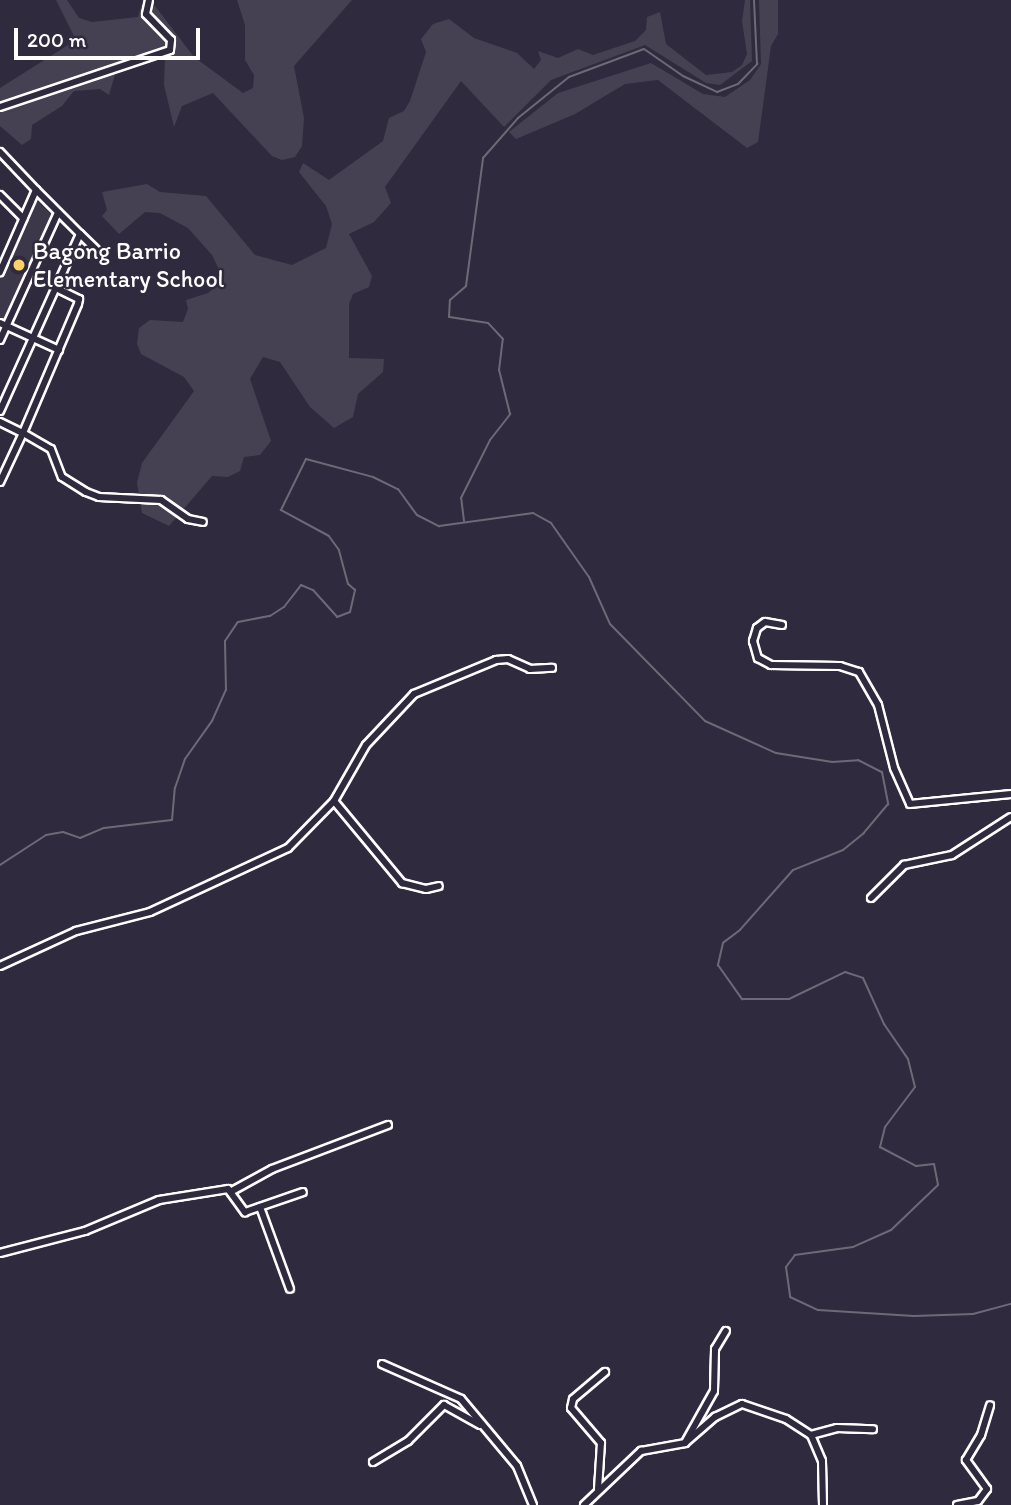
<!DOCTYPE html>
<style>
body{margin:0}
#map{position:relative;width:1011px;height:1505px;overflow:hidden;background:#2f2a3d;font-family:Itim,sans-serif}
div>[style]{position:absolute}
.built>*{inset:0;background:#3c3749}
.green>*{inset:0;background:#464152}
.stream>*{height:2px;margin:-1px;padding:0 1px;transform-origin:1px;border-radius:1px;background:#6d6a77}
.roads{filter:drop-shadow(2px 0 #fff) drop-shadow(-2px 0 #fff) drop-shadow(0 2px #fff) drop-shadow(0 -2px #fff)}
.minor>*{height:6px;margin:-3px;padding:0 3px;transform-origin:3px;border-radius:3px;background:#2f2a3d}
.dots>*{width:19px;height:19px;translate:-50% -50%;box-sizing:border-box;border:4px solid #2f2a3d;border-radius:50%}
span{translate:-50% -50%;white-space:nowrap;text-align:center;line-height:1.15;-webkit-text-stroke:5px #2f2a3d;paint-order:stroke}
.poi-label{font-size:24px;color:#fff}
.left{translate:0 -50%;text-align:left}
.scale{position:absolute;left:14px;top:28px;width:186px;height:32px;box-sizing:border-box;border:4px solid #fff;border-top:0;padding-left:9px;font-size:21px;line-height:24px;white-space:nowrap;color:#fff;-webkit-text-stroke:5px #2f2a3d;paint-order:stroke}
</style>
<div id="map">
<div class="built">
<i style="clip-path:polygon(37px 201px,54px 217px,5px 324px,0 321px,0 277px)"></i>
</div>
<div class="green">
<i style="clip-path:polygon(56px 0,67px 0,79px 18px,92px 22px,138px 17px,143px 0,155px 6px,194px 57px,243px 93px,253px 88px,254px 75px,245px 60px,245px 25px,237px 0,352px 0,294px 66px,304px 118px,302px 146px,295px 157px,282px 160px,272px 156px,213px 93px,182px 106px,174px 127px,164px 85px,165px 57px,160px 51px,117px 68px,109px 95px,100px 89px,74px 91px,62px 106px,32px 125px,31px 139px,22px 145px,0 126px,0 88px,76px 40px)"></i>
<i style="clip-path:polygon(745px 0,750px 0,752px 61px,720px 85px,706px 83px,645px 45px,551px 80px,504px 127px,461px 81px,385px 187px,391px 203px,374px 222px,349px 234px,372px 276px,369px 287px,353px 294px,349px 304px,349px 358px,384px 359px,383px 372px,358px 394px,353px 417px,334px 428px,310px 407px,280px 362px,263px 357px,250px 379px,271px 441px,260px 455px,244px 457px,240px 471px,228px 477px,212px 476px,169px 526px,142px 513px,137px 483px,142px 463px,194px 391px,184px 377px,141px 354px,137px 344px,139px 328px,150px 320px,183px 322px,188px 309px,186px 300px,208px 293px,224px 280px,212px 255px,188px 228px,160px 213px,145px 212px,119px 234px,102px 216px,107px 210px,102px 192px,147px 184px,160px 192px,206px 196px,255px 255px,292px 265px,326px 248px,332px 224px,326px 206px,299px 172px,303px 163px,329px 180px,383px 141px,389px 118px,404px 111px,410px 101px,426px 52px,421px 39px,433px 24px,449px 19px,474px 38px,517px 53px,534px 69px,541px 60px,538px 51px,558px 58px,578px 49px,593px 55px,635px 41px,646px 30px,647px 17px,660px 12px,666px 44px,706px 75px,732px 72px,742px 65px,747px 54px,742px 21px)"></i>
<i style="clip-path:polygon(759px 0,778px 0,778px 34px,771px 46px,758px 142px,747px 148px,658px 80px,625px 84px,575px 114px,516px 139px,509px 132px,558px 93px,651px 63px,703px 94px,725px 97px,750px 80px,761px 64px)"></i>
</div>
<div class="stream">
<i style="left:464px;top:521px;width:23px;rotate:-97deg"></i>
<i style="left:461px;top:498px;width:65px;rotate:-63.4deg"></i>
<i style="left:490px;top:440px;width:33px;rotate:-52deg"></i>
<i style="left:510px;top:414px;width:45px;rotate:-104deg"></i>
<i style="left:499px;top:370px;width:31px;rotate:-83deg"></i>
<i style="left:503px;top:339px;width:22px;rotate:-133deg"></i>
<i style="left:488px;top:323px;width:39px;rotate:-171deg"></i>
<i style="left:449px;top:317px;width:17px;rotate:-87deg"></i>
<i style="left:450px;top:300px;width:21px;rotate:-41deg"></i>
<i style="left:466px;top:286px;width:129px;rotate:-82.4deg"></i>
<i style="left:483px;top:158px;width:53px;rotate:-48.8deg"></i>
<i style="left:518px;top:118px;width:65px;rotate:-38.8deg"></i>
<i style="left:569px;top:77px;width:80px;rotate:-20.5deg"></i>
<i style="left:644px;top:49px;width:47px;rotate:34.7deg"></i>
<i style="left:683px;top:76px;width:38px;rotate:25deg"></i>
<i style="left:717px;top:92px;width:22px;rotate:-21deg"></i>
<i style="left:738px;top:84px;width:28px;rotate:-46deg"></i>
<i style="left:757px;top:64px;width:64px;rotate:-92.7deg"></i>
<i style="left:0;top:865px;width:55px;rotate:-33.1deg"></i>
<i style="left:46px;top:835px;width:17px;rotate:-10deg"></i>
<i style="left:63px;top:832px;width:18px;rotate:19deg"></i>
<i style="left:80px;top:838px;width:26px;rotate:-23deg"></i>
<i style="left:104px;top:828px;width:68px;rotate:-6.7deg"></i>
<i style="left:172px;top:820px;width:32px;rotate:-85deg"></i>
<i style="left:175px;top:788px;width:31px;rotate:-71deg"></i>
<i style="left:185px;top:759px;width:47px;rotate:-54.6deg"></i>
<i style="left:212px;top:721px;width:34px;rotate:-66deg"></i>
<i style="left:226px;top:690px;width:49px;rotate:-91.2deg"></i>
<i style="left:225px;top:641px;width:23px;rotate:-56deg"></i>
<i style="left:238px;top:622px;width:33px;rotate:-11deg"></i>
<i style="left:270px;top:616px;width:17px;rotate:-33deg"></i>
<i style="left:284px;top:607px;width:28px;rotate:-52deg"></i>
<i style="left:301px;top:585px;width:13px;rotate:23deg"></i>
<i style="left:313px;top:590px;width:36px;rotate:48deg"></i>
<i style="left:337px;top:617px;width:14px;rotate:-21deg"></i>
<i style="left:350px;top:612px;width:23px;rotate:-77deg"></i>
<i style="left:355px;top:590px;width:9px;rotate:-139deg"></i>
<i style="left:348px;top:584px;width:35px;rotate:-105deg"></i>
<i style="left:339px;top:550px;width:17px;rotate:-126deg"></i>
<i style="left:329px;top:536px;width:55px;rotate:-151.6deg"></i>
<i style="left:281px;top:510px;width:57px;rotate:-63.9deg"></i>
<i style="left:306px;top:459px;width:69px;rotate:15deg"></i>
<i style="left:373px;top:477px;width:28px;rotate:26deg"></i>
<i style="left:398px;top:489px;width:32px;rotate:54deg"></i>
<i style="left:417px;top:515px;width:25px;rotate:27deg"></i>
<i style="left:439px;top:526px;width:95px;rotate:-7.9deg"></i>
<i style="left:533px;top:513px;width:21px;rotate:29deg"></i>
<i style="left:551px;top:523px;width:66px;rotate:54.9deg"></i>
<i style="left:589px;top:577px;width:51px;rotate:65.9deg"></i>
<i style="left:610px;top:624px;width:136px;rotate:45.6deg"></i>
<i style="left:705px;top:721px;width:78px;rotate:24.3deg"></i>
<i style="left:776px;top:753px;width:57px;rotate:9.1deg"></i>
<i style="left:832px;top:762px;width:26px;rotate:-4deg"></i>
<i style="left:858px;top:760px;width:27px;rotate:27deg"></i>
<i style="left:882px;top:772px;width:33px;rotate:79deg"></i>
<i style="left:888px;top:804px;width:38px;rotate:130deg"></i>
<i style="left:864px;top:833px;width:27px;rotate:141deg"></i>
<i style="left:843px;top:850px;width:54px;rotate:158.2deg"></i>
<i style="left:793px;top:870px;width:80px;rotate:131.5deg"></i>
<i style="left:740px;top:930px;width:21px;rotate:143deg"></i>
<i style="left:723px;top:943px;width:23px;rotate:103deg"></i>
<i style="left:718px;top:965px;width:42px;rotate:54.8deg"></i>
<i style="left:742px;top:999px;width:47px"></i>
<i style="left:789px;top:999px;width:62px;rotate:-25.7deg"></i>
<i style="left:845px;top:972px;width:19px;rotate:18deg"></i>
<i style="left:863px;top:978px;width:51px;rotate:65.5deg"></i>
<i style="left:884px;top:1024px;width:42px;rotate:55.6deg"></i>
<i style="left:908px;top:1059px;width:29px;rotate:76deg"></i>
<i style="left:915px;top:1087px;width:50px;rotate:126.9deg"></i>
<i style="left:885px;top:1127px;width:21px;rotate:104deg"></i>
<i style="left:880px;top:1147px;width:41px;rotate:27.8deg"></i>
<i style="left:916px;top:1166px;width:18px;rotate:-6deg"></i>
<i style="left:934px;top:1164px;width:21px;rotate:79deg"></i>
<i style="left:938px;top:1185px;width:65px;rotate:136.2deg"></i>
<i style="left:891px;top:1230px;width:42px;rotate:155.9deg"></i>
<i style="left:853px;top:1247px;width:59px;rotate:172.1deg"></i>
<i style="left:795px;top:1255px;width:15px;rotate:127deg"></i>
<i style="left:786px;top:1267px;width:30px;rotate:82deg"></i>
<i style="left:790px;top:1297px;width:31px;rotate:25deg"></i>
<i style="left:818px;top:1310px;width:96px;rotate:3.6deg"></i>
<i style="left:914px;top:1316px;width:59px;rotate:-1.9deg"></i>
<i style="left:973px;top:1314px;width:39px;rotate:-15deg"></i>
</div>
<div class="roads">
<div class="minor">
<i style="left:0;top:107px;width:179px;rotate:-18.5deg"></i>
<i style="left:170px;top:50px;width:10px;rotate:-84deg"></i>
<i style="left:171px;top:40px;width:36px;rotate:-134deg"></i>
<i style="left:146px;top:14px;width:14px;rotate:-78deg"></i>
<i style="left:0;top:152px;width:52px;rotate:46.5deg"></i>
<i style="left:36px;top:190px;width:90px;rotate:113.7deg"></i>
<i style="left:0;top:195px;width:33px;rotate:45deg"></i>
<i style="left:80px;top:234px;width:32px;rotate:44deg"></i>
<i style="left:54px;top:287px;width:28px;rotate:26deg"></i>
<i style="left:79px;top:299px;width:5px;rotate:101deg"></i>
<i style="left:78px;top:304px;width:140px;rotate:113.1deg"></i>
<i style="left:23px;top:433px;width:32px;rotate:30deg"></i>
<i style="left:51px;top:449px;width:30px;rotate:69deg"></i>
<i style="left:62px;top:477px;width:28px;rotate:32deg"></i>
<i style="left:86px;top:492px;width:14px;rotate:21deg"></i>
<i style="left:99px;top:497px;width:62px;rotate:2.8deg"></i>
<i style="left:161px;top:500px;width:33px;rotate:35deg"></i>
<i style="left:188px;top:519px;width:15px;rotate:11deg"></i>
<i style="left:0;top:323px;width:65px;rotate:24.6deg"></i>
<i style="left:0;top:340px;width:140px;rotate:-65.5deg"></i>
<i style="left:0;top:411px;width:194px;rotate:-65.7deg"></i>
<i style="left:80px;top:234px;width:62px;rotate:-135deg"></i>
<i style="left:0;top:422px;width:25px;rotate:26deg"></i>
<i style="left:23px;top:433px;width:54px;rotate:115.1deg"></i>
<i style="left:782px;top:625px;width:17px;rotate:-170deg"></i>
<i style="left:765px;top:622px;width:10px;rotate:143deg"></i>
<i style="left:757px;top:628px;width:14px;rotate:107deg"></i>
<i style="left:753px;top:641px;width:18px;rotate:74deg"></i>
<i style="left:758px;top:658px;width:15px;rotate:28deg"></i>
<i style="left:771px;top:665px;width:69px;rotate:0.8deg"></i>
<i style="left:840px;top:666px;width:20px;rotate:18deg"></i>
<i style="left:859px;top:672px;width:38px;rotate:60deg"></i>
<i style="left:878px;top:705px;width:65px;rotate:75.7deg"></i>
<i style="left:894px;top:768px;width:39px;rotate:66deg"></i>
<i style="left:910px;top:804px;width:101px;rotate:-5.7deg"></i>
<i style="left:334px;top:801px;width:107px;rotate:50.3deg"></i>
<i style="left:402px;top:883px;width:25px;rotate:14deg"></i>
<i style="left:426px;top:889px;width:13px;rotate:-13deg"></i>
<i style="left:871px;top:898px;width:47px;rotate:-45deg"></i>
<i style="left:904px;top:865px;width:49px;rotate:-11.8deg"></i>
<i style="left:952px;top:855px;width:70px;rotate:-32.8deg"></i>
<i style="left:0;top:966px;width:84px;rotate:-24.7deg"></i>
<i style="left:76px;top:931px;width:76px;rotate:-14.4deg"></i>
<i style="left:150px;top:912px;width:152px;rotate:-24.9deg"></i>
<i style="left:288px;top:848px;width:66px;rotate:-45.6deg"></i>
<i style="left:334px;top:801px;width:64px;rotate:-60.3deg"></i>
<i style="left:366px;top:745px;width:70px;rotate:-46.7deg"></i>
<i style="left:414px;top:694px;width:89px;rotate:-22.5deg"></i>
<i style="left:496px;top:660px;width:12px;rotate:-5deg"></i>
<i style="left:508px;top:659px;width:24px;rotate:24deg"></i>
<i style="left:530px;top:669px;width:22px;rotate:-3deg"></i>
<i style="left:232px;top:1191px;width:46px;rotate:-28.8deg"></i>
<i style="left:272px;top:1169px;width:124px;rotate:-20.8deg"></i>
<i style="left:260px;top:1207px;width:87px;rotate:69.9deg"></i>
<i style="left:0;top:1253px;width:88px;rotate:-14.5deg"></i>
<i style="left:85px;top:1231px;width:80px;rotate:-22.7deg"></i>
<i style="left:159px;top:1200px;width:70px;rotate:-9.1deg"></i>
<i style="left:228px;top:1189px;width:29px;rotate:54deg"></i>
<i style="left:245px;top:1212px;width:61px;rotate:-19deg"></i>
<i style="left:382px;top:1364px;width:86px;rotate:23.9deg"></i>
<i style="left:461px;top:1399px;width:87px;rotate:50.1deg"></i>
<i style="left:517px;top:1466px;width:42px;rotate:67.7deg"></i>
<i style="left:811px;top:1435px;width:27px;rotate:-15deg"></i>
<i style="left:837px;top:1428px;width:36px;rotate:2deg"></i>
<i style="left:686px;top:1441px;width:57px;rotate:-60.8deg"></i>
<i style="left:714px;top:1391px;width:42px;rotate:-88.6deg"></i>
<i style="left:715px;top:1349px;width:21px;rotate:-59deg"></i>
<i style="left:373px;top:1462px;width:41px;rotate:-31deg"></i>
<i style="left:408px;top:1441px;width:51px;rotate:-45deg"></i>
<i style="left:444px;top:1405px;width:41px;rotate:29.1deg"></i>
<i style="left:598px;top:1489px;width:46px;rotate:-86.3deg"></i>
<i style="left:601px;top:1443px;width:46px;rotate:-130.6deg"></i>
<i style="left:571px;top:1408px;width:9px;rotate:-77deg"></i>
<i style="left:573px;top:1399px;width:42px;rotate:-40.2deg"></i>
<i style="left:584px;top:1505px;width:79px;rotate:-43.5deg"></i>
<i style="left:641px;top:1451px;width:45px;rotate:-10.3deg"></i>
<i style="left:685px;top:1443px;width:40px;rotate:-41deg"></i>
<i style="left:715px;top:1417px;width:30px;rotate:-26deg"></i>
<i style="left:742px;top:1404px;width:46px;rotate:18.8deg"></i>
<i style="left:786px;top:1419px;width:30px;rotate:33deg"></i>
<i style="left:811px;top:1435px;width:28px;rotate:67deg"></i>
<i style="left:822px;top:1461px;width:44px;rotate:88.7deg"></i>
<i style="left:957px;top:1505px;width:21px;rotate:-11deg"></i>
<i style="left:978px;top:1501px;width:15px;rotate:-53deg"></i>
<i style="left:987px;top:1489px;width:36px;rotate:-126deg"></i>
<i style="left:966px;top:1460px;width:29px;rotate:-59deg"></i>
<i style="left:981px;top:1435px;width:31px;rotate:-73deg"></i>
</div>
</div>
<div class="dots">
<i style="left:19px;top:265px;background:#ffd166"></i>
</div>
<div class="poi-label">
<span class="left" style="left:33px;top:265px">Bagong Barrio<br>Elementary School</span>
</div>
<div class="scale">200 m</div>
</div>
